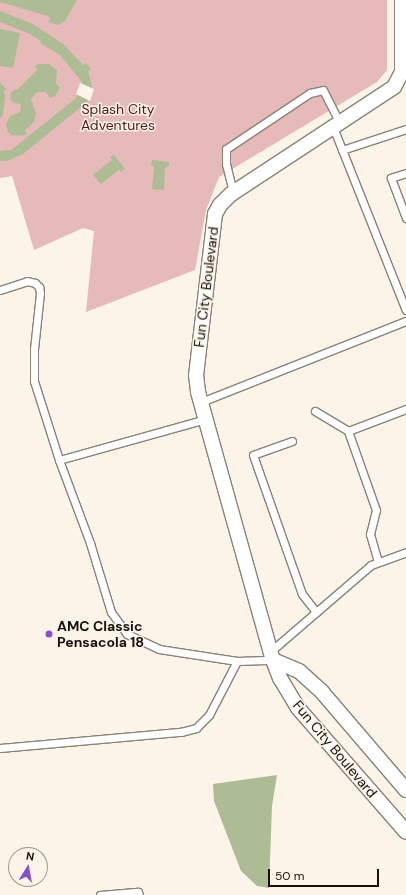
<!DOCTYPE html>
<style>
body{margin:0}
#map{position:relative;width:406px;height:895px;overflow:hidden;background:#fcf3e9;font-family:"DM Sans",sans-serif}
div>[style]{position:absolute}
.green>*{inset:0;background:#e6bab9}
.water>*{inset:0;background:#aebc95}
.pier>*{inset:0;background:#fcf3e9}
.roads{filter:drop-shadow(1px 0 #8a8278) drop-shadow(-1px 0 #8a8278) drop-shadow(0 1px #8a8278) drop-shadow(0 -1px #8a8278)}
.service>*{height:7px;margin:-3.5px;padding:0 3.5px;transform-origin:3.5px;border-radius:3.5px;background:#fff}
.minor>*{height:14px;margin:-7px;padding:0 7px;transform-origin:7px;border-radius:7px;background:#fff}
.dots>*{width:11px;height:11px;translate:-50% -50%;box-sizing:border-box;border:2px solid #fcf3e9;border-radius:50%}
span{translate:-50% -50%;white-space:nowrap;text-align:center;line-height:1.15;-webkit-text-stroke:3px #fcf3e9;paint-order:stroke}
.park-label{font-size:14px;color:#51171c}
.street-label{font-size:14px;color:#15110e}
.poi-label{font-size:14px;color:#15110e;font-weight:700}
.left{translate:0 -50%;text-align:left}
.north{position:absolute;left:8px;top:847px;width:40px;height:40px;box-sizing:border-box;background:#fcf3e9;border:1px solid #a09991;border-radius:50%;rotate:11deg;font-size:11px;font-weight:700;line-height:16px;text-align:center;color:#15110e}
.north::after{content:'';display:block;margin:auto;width:14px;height:18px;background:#8652cb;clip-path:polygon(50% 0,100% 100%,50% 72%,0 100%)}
.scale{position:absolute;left:268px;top:869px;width:111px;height:18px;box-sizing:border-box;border:2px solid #15110e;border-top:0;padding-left:5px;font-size:12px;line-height:14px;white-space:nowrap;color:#15110e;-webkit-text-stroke:3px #fcf3e9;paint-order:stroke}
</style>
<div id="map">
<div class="green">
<i style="clip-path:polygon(0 0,387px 0,387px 70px,377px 82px,219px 177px,206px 210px,195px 270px,86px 312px,94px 231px,83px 228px,34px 250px,12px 176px,0 178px)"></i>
</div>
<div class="water">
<i style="clip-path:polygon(0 0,77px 0,65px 21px,59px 25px,51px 23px,48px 21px,50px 19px,48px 16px,0 2px)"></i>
<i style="clip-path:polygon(0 11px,33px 24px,63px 44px,83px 65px,86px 63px,91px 69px,88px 71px,92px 86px,92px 93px,86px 103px,23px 154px,7px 161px,0 161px,0 151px,11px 150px,75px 99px,81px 90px,82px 82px,60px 55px,40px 43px,41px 41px,30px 34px,0 22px)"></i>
<i style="clip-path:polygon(0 29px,20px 33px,13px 68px,0 66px)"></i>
<i style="clip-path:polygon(39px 64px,49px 64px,57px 70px,56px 83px,60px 88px,55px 96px,50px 98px,46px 92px,37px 92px,31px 99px,36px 114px,34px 122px,25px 130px,27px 134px,22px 136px,11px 135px,8px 132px,6px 124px,10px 116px,20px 112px,21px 104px,14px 103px,10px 99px,11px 92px,19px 88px,37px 70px,35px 66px)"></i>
<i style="clip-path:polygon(0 82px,7px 90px,4px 90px,5px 97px,3px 115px,0 118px)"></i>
<i style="clip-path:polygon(114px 155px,125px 169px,121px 172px,119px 170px,101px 184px,93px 175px,112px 160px,110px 157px)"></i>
<i style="clip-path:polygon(152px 160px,169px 162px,169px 166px,165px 168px,164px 190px,152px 189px,154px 167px,151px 165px)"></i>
<i style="clip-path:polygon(277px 775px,272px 806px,269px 888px,257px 886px,241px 871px,214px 801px,213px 784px)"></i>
</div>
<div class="pier">
<i style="clip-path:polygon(80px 83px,94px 89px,90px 101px,76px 94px)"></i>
</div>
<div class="roads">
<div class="service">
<i style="left:333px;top:127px;width:197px;rotate:68.3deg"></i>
<i style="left:342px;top:150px;width:67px;rotate:-18.2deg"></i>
<i style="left:406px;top:173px;width:16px;rotate:162deg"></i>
<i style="left:391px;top:178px;width:43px;rotate:69.4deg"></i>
<i style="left:233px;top:192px;width:29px;rotate:-104deg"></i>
<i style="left:226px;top:164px;width:15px;rotate:-90deg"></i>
<i style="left:226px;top:149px;width:101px;rotate:-33.7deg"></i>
<i style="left:310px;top:93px;width:13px;rotate:-13deg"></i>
<i style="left:323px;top:90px;width:37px;rotate:63deg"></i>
<i style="left:0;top:290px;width:28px;rotate:-18deg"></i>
<i style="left:27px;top:281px;width:8px;rotate:14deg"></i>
<i style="left:35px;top:283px;width:6px;rotate:45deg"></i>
<i style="left:39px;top:287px;width:6px;rotate:81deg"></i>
<i style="left:40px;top:293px;width:56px;rotate:96.1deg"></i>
<i style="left:34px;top:349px;width:32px;rotate:90deg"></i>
<i style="left:34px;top:381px;width:83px;rotate:72.4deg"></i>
<i style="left:59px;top:460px;width:153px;rotate:-15.6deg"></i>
<i style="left:201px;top:402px;width:220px;rotate:-21.6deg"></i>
<i style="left:315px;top:411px;width:39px;rotate:31deg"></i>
<i style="left:348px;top:431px;width:62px;rotate:-20.8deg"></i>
<i style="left:348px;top:431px;width:84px;rotate:70.5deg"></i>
<i style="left:376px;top:510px;width:25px;rotate:104deg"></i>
<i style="left:370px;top:534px;width:29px;rotate:74deg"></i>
<i style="left:292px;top:441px;width:41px;rotate:160.3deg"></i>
<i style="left:253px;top:455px;width:147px;rotate:70.6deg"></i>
<i style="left:302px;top:594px;width:23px;rotate:52deg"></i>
<i style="left:59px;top:460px;width:89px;rotate:69.5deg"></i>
<i style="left:90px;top:543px;width:72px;rotate:73.1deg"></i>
<i style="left:111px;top:612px;width:27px;rotate:54deg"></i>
<i style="left:127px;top:634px;width:35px;rotate:25deg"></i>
<i style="left:159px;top:649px;width:79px;rotate:8.7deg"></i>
<i style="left:271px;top:651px;width:132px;rotate:-40.7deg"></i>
<i style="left:371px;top:565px;width:37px;rotate:-20deg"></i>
<i style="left:0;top:748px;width:182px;rotate:-5.1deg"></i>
<i style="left:181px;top:732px;width:16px;rotate:-15deg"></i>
<i style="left:196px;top:728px;width:18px;rotate:-45deg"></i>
<i style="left:209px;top:715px;width:61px;rotate:-62.6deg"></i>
<i style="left:237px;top:661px;width:36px;rotate:-2deg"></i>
<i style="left:100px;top:895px;width:38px;rotate:-5deg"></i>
<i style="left:138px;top:892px;width:3px;rotate:72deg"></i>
</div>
<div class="minor">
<i style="left:402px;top:0;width:72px;rotate:90deg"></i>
<i style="left:402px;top:72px;width:17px;rotate:118deg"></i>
<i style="left:394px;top:87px;width:195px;rotate:146.7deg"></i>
<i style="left:231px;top:194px;width:16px;rotate:135deg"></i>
<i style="left:220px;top:205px;width:10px;rotate:119deg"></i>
<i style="left:215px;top:214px;width:162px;rotate:96.7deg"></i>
<i style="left:196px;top:375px;width:17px;rotate:83deg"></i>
<i style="left:198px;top:392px;width:278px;rotate:74.4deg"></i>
<i style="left:273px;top:660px;width:19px;rotate:69deg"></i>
<i style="left:280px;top:678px;width:35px;rotate:59deg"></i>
<i style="left:298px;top:708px;width:164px;rotate:48.9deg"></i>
<i style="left:273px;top:660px;width:28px;rotate:23deg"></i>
<i style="left:299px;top:671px;width:31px;rotate:42deg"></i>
<i style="left:322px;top:692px;width:129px;rotate:49.4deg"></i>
</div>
</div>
<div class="dots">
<i style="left:49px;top:634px;background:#8652cb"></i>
</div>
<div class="park-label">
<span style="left:118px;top:117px">Splash City<br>Adventures</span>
</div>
<div class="street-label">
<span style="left:206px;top:287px;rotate:-83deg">Fun City Boulevard</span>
<span style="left:335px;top:749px;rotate:50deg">Fun City Boulevard</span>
</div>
<div class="poi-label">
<span class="left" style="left:57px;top:634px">AMC Classic<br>Pensacola 18</span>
</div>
<div class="north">N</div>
<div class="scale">50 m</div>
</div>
